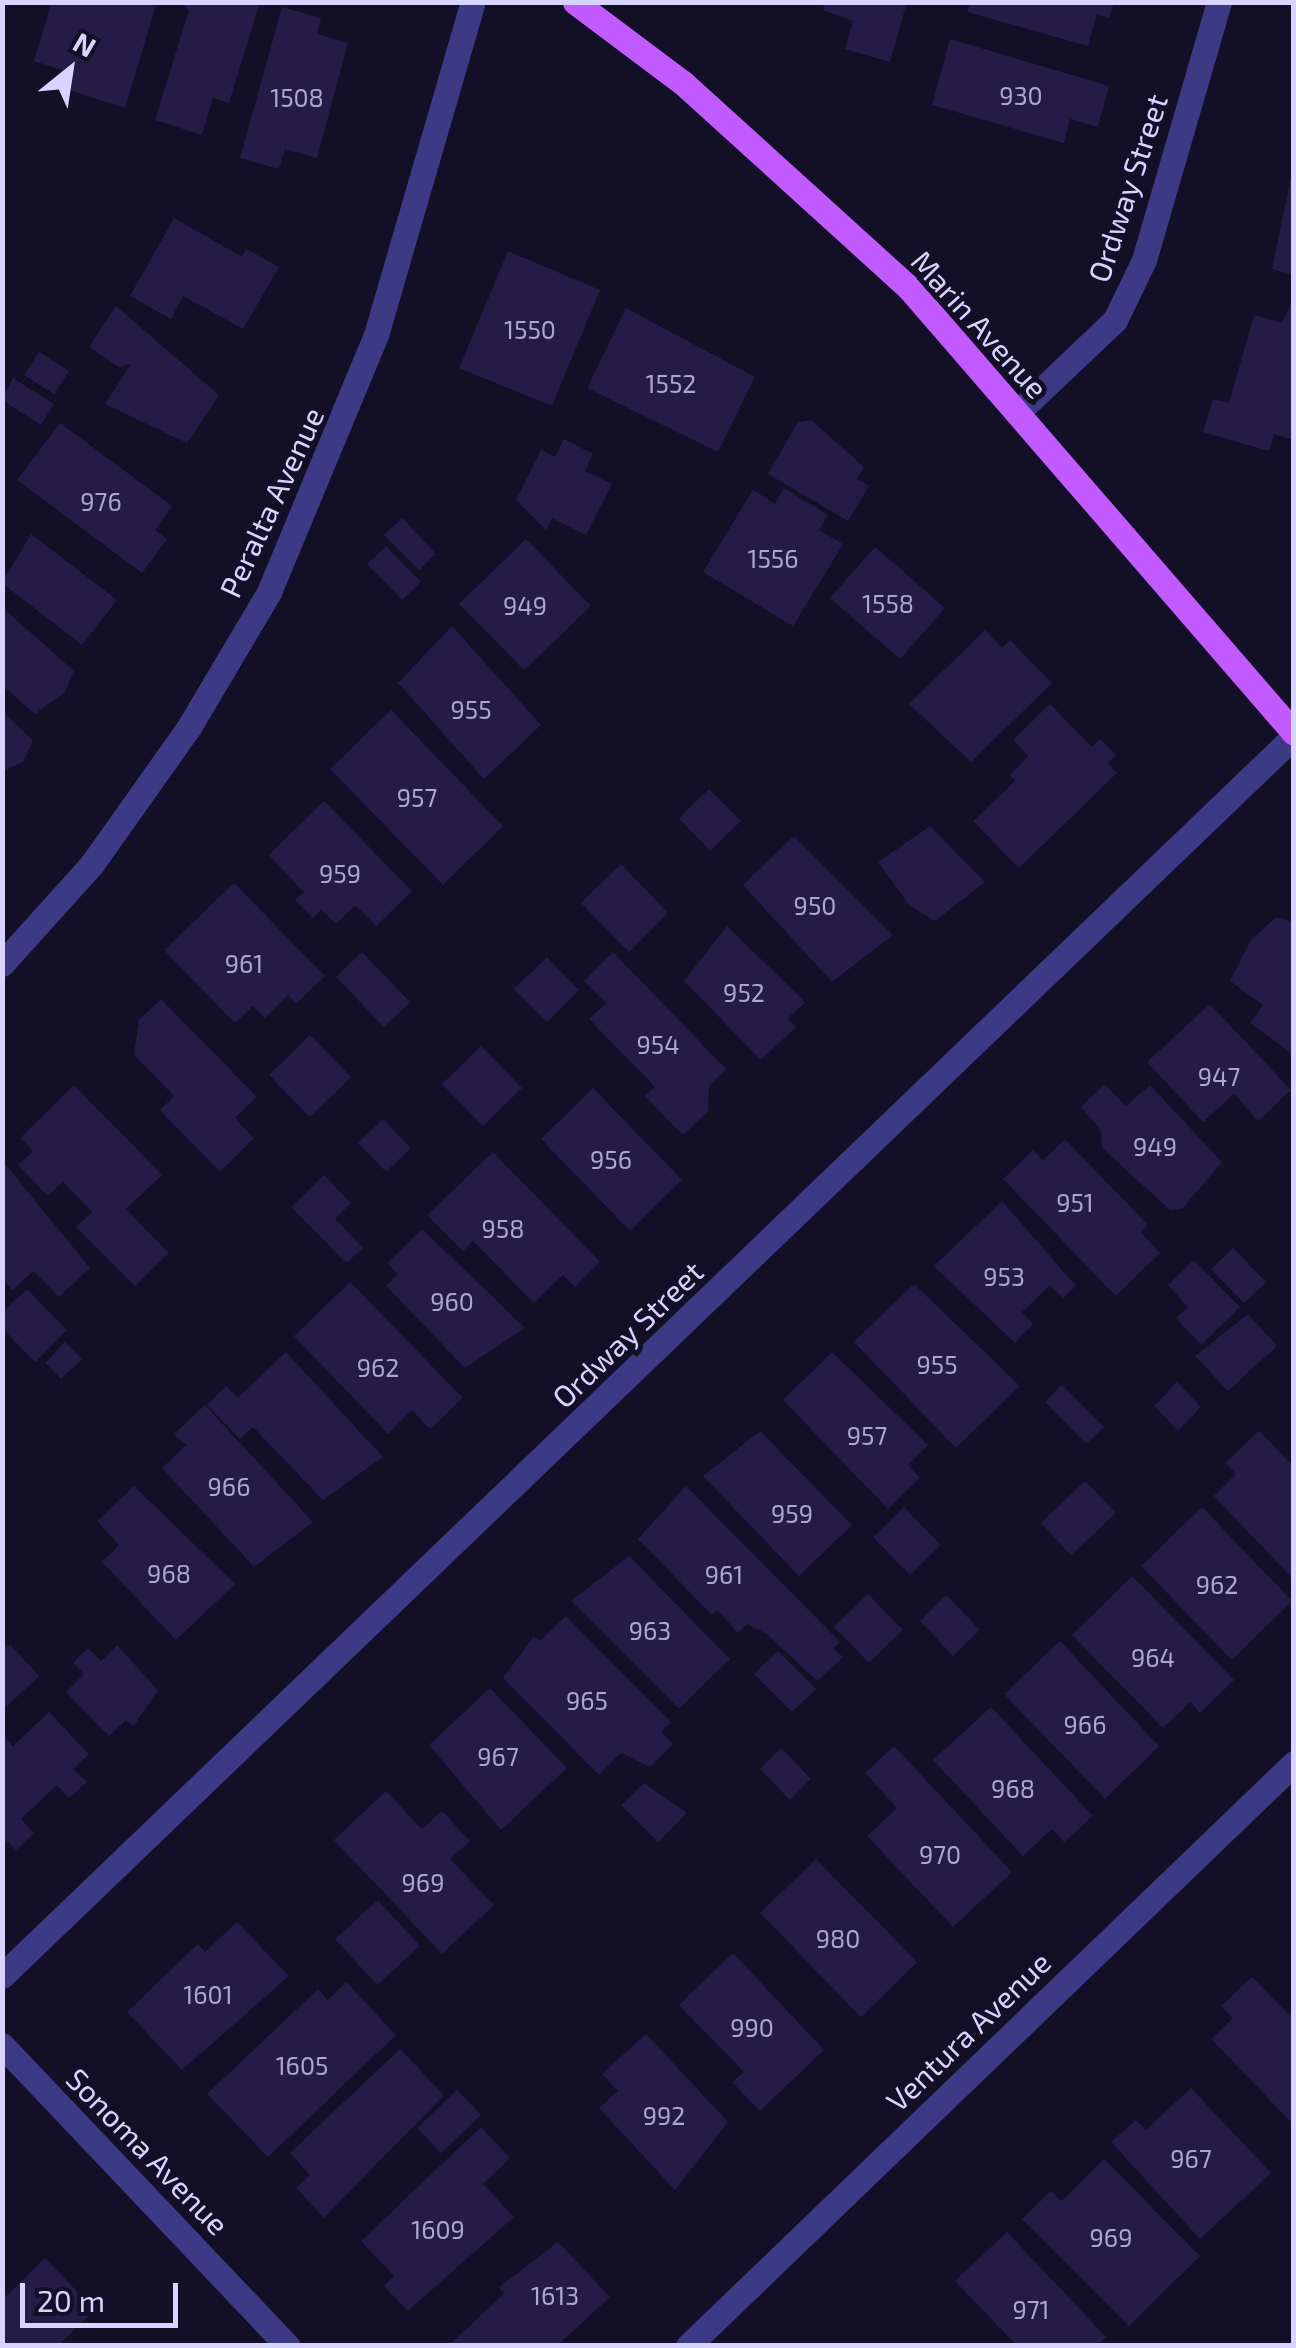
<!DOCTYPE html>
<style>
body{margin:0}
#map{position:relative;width:1296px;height:2348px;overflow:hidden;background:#130f26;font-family:"Exo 2",sans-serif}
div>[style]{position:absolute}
.building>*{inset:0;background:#241b47}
.minor>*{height:25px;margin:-12.5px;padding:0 12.5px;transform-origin:12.5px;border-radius:12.5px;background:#3d3a85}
.major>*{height:25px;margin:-12.5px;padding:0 12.5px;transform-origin:12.5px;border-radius:12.5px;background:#c25bff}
span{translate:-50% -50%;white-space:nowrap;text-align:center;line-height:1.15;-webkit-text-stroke:10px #130f26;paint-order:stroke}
.number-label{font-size:25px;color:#aca6d1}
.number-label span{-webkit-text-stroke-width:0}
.street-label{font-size:30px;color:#d9d4ff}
.frame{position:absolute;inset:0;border:5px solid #d9d4ff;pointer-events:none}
.north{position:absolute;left:20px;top:20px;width:100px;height:100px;-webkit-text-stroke:8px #130f26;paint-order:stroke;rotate:30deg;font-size:28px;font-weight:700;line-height:40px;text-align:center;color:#d9d4ff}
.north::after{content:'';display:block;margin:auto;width:35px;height:45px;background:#d9d4ff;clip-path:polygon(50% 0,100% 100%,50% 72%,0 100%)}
.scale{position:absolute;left:20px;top:2283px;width:158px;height:45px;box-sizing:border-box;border:5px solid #d9d4ff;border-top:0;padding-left:12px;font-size:30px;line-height:35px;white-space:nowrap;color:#d9d4ff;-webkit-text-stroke:8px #130f26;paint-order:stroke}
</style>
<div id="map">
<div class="building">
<i style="clip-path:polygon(52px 2px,157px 2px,125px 108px,66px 89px,72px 73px,34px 61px)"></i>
<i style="clip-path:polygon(180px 2px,260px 2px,229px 103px,213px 98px,202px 135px,155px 120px,189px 10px)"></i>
<i style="clip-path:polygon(825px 2px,907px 2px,890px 62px,845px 49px,853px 21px,823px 10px)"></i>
<i style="clip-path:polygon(970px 2px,1114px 2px,1109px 18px,1097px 14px,1088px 46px,967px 12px)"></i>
<i style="clip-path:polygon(282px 7px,321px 18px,317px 34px,348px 43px,317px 158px,285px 149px,279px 169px,240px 158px)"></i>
<i style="clip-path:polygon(950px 39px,1109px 86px,1098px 127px,1070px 119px,1064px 143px,932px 105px)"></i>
<i style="clip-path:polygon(1292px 172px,1294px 172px,1294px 275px,1272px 269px)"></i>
<i style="clip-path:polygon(174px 218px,242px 257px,246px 249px,279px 267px,243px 329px,183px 296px,171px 319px,130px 296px)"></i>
<i style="clip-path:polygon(508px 251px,600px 290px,552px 406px,459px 368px)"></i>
<i style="clip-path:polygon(1294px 297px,1294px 440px,1274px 434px,1269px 451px,1203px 432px,1213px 399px,1229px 403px,1254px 315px,1282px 323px)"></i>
<i style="clip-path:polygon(116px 306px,219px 395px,187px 443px,105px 404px,131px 364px,119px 367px,89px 347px)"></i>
<i style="clip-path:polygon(626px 308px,755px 377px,718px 452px,587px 388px)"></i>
<i style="clip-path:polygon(39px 352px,69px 371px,54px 394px,24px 375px)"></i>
<i style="clip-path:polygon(13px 378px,54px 404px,41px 425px,2px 400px)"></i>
<i style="clip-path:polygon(811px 420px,864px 467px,857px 479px,869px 486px,848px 521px,768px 474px,798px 422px)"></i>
<i style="clip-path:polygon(60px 423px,172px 506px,155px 530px,167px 539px,142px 573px,17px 480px)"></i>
<i style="clip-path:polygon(564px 439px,593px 454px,585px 471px,612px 484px,586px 535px,552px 518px,546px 530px,516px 500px,541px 450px,555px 457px)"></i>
<i style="clip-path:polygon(784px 488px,828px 515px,819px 530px,843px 544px,793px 626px,703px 572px,753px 490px,775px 504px)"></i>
<i style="clip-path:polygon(402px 518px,436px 554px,419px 570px,384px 535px)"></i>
<i style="clip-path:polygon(31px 534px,117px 600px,82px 645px,2px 583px)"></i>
<i style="clip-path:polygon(526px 539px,591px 606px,524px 670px,459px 604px)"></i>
<i style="clip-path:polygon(386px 546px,421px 582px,402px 600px,367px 564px)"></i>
<i style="clip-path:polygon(875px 547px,945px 608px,900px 659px,830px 598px)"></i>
<i style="clip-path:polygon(2px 607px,74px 671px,65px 692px,35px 714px,2px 685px)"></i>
<i style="clip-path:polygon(452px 626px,541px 725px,484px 779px,398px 683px)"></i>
<i style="clip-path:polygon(985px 630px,1002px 648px,1010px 640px,1052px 683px,971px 762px,909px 704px)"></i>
<i style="clip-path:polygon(1050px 704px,1092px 747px,1100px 739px,1116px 755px,1108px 763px,1117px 773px,1019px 868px,973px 821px,1015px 781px,1010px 775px,1028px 756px,1013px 740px)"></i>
<i style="clip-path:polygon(391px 710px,503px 826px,443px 885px,330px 769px)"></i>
<i style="clip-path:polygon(2px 711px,33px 741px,23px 762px,2px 771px)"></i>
<i style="clip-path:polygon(709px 789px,741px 821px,710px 851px,679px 818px)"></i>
<i style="clip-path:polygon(324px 801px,412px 891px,376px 926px,355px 905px,336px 924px,321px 910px,313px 918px,295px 900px,304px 892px,269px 855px)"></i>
<i style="clip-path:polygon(930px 826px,985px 882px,935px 921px,909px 905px,878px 862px)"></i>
<i style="clip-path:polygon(794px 836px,893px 935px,832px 982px,743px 885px)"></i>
<i style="clip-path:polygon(621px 864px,668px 913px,629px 952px,581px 903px)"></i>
<i style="clip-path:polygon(234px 883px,325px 976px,296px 1004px,288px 995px,265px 1018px,253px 1006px,235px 1023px,164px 950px)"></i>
<i style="clip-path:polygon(1276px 917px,1294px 922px,1294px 1055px,1250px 1023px,1263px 1005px,1230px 981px,1250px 941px)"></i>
<i style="clip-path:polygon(727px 926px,805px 1002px,788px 1018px,796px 1027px,761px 1060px,684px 981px)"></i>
<i style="clip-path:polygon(362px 952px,410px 1002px,384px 1027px,336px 977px)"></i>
<i style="clip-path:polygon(613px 952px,726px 1069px,709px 1086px,708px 1111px,683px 1135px,645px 1096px,655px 1087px,589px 1019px,606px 1003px,584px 981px)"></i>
<i style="clip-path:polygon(547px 957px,579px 990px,547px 1022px,514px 989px)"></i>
<i style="clip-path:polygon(161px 999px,257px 1097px,235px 1118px,254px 1138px,220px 1172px,160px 1110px,174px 1096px,134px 1055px,139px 1020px)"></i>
<i style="clip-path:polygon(1210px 1004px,1291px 1090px,1258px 1121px,1234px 1094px,1203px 1122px,1147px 1062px)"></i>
<i style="clip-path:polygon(310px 1035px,351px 1077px,310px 1117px,269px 1075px)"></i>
<i style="clip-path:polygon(481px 1046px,522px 1088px,483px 1126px,442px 1084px)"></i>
<i style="clip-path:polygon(1105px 1084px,1126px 1106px,1150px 1085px,1222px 1162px,1182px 1209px,1170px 1210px,1102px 1148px,1101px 1130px,1081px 1107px)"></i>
<i style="clip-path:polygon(74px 1085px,162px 1175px,126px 1209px,169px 1253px,135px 1286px,76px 1227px,92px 1212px,63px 1182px,48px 1196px,18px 1165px,33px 1151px,20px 1138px)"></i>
<i style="clip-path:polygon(593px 1088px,682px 1180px,630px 1231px,541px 1139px)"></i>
<i style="clip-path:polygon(383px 1119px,411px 1148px,386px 1172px,358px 1143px)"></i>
<i style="clip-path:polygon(1065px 1139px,1148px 1225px,1141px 1233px,1160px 1253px,1116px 1296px,1003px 1179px,1033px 1150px,1043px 1160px)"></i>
<i style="clip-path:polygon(493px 1152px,600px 1262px,575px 1287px,563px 1275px,534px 1303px,473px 1241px,463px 1251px,427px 1215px)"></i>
<i style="clip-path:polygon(2px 1160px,90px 1268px,59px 1297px,33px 1271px,13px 1290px,2px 1279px)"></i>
<i style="clip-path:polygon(324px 1175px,351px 1203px,335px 1219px,363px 1248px,346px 1263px,291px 1207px)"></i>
<i style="clip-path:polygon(1002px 1201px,1076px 1286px,1063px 1298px,1050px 1285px,1022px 1312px,1033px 1324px,1015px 1343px,934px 1266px)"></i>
<i style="clip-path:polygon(422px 1229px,525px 1328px,465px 1368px,386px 1286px,398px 1274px,387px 1263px)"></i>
<i style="clip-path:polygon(1233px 1248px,1266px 1282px,1244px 1303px,1211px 1269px)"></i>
<i style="clip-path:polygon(1194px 1260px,1240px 1307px,1201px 1345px,1176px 1318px,1188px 1307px,1168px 1285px)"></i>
<i style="clip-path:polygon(350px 1282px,463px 1398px,430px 1429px,412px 1410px,388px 1434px,294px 1336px)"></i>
<i style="clip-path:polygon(914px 1284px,1020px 1386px,956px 1448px,854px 1342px)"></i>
<i style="clip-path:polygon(27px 1289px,67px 1330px,35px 1362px,2px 1328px,2px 1312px)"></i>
<i style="clip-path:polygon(1248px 1314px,1277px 1346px,1228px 1391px,1195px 1356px)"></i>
<i style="clip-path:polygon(65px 1342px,82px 1359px,61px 1379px,45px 1363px)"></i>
<i style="clip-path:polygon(286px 1352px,383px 1457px,323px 1500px,253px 1427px,240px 1439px,207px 1405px,226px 1386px,238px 1398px)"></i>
<i style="clip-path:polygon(832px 1352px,928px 1445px,908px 1465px,920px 1478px,888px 1509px,783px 1400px)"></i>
<i style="clip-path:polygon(1177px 1382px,1201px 1407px,1178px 1431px,1154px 1406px)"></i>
<i style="clip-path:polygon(1062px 1385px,1104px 1427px,1086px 1444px,1045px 1402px)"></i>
<i style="clip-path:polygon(205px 1405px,313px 1522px,254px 1567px,162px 1468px,186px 1445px,174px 1434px)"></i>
<i style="clip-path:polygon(760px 1431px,852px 1525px,799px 1576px,703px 1476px)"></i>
<i style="clip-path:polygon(1259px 1431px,1294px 1467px,1294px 1580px,1214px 1496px,1236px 1474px,1225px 1463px)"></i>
<i style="clip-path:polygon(1085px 1481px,1116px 1513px,1071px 1555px,1041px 1523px)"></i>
<i style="clip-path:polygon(134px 1486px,235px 1584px,176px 1640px,102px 1562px,119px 1545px,97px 1521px)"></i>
<i style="clip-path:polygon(686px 1486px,840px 1642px,833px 1648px,843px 1657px,817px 1681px,767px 1634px,747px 1624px,738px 1633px,717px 1610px,712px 1615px,638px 1539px)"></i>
<i style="clip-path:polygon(904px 1507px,941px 1545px,910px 1575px,873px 1537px)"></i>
<i style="clip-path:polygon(1202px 1507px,1292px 1601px,1232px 1660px,1141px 1566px)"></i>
<i style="clip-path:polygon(629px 1556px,730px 1659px,679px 1709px,571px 1601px)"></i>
<i style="clip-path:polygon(1132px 1576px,1234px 1680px,1200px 1713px,1190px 1702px,1163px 1728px,1072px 1635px)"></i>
<i style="clip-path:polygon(868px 1594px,903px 1630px,869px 1663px,834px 1627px)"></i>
<i style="clip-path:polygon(946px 1595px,980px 1630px,953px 1656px,920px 1621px)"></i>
<i style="clip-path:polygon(566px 1616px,671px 1722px,661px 1732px,673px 1744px,650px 1767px,621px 1753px,599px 1775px,503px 1678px,534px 1636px,540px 1641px)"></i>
<i style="clip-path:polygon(1060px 1641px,1159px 1746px,1105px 1799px,1004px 1694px)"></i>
<i style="clip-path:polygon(10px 1644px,39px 1676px,2px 1711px,2px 1652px)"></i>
<i style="clip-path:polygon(117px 1645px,158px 1690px,133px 1727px,126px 1720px,109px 1736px,66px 1692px,84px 1674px,73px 1663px,88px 1648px,101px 1661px)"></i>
<i style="clip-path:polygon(778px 1651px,816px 1689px,792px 1712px,754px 1674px)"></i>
<i style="clip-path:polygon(490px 1688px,567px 1768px,501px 1830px,429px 1745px)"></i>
<i style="clip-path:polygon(991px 1707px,1093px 1816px,1064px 1842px,1052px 1829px,1023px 1856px,933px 1760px)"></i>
<i style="clip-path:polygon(49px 1712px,89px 1754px,73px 1769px,87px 1782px,69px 1798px,57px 1785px,21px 1819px,34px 1833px,16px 1850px,2px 1836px,2px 1735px,13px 1746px)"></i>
<i style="clip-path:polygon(894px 1746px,1012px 1872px,953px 1927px,867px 1836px,897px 1808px,865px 1773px)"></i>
<i style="clip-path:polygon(781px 1748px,811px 1779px,790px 1800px,760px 1769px)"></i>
<i style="clip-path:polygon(644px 1783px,687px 1813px,658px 1842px,621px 1805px)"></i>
<i style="clip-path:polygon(386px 1791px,422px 1829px,442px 1811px,470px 1841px,450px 1859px,494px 1905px,442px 1954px,334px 1840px)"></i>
<i style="clip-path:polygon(816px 1859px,917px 1962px,861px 2017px,760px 1913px)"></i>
<i style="clip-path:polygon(378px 1900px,420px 1946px,377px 1985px,335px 1939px)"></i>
<i style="clip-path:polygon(237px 1922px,289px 1976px,182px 2070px,127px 2012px,198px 1944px,205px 1952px)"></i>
<i style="clip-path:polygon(733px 1953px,824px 2050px,760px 2111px,732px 2082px,744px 2072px,679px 2005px)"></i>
<i style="clip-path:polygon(1252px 1977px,1294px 2020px,1294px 2125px,1211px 2039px,1233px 2018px,1221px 2006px)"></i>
<i style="clip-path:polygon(346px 1982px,396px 2035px,268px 2157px,207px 2094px,318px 1989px,328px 2000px)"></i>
<i style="clip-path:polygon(646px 2034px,728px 2122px,675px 2190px,599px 2108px,618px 2091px,602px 2074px)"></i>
<i style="clip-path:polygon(400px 2049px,444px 2095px,324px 2218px,296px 2188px,310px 2175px,290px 2153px)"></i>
<i style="clip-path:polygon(1191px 2088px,1271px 2173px,1200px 2239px,1111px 2142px,1136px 2120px,1146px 2130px)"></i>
<i style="clip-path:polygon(457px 2090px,481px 2115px,441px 2153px,417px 2128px)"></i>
<i style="clip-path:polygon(481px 2127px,510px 2158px,483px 2184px,514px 2217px,408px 2311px,384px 2286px,394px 2276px,361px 2241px)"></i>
<i style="clip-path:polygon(1104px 2159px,1200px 2256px,1129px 2326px,1022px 2219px,1051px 2191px,1062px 2201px)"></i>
<i style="clip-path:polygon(1007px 2232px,1106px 2337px,1097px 2346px,1017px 2346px,955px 2281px)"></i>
<i style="clip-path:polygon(558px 2242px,610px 2297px,557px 2346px,448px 2346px,504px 2294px,499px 2287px)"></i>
<i style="clip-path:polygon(45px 2258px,95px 2310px,58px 2346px,2px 2346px,2px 2300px)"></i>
</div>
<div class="minor">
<i style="left:1017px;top:413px;width:135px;rotate:-43.5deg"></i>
<i style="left:1115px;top:320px;width:67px;rotate:-64.2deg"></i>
<i style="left:1144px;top:260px;width:269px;rotate:-73.8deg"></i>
<i style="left:2px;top:964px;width:135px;rotate:-48deg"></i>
<i style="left:92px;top:864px;width:168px;rotate:-54.7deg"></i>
<i style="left:189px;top:727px;width:157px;rotate:-59.3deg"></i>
<i style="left:269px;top:592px;width:278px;rotate:-67.4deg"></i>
<i style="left:376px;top:335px;width:347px;rotate:-73.8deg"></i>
<i style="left:2px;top:1976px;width:1791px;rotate:-43.82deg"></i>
<i style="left:2px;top:2045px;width:415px;rotate:46.5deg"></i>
<i style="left:688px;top:2346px;width:841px;rotate:-43.89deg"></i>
</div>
<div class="major">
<i style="left:575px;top:2px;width:135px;rotate:36.9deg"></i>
<i style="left:683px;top:83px;width:305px;rotate:42.2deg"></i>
<i style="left:909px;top:288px;width:588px;rotate:49.13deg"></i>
</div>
<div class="number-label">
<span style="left:1021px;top:95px">930</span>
<span style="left:297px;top:97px">1508</span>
<span style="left:530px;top:329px">1550</span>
<span style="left:671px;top:383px">1552</span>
<span style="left:101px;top:501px">976</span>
<span style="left:773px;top:558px">1556</span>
<span style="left:888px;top:603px">1558</span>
<span style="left:525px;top:605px">949</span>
<span style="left:471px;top:709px">955</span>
<span style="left:417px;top:797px">957</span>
<span style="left:340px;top:873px">959</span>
<span style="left:815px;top:905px">950</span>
<span style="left:244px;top:963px">961</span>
<span style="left:744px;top:992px">952</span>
<span style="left:658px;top:1044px">954</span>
<span style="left:1219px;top:1076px">947</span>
<span style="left:1155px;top:1146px">949</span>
<span style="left:611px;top:1159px">956</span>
<span style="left:1075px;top:1202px">951</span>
<span style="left:503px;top:1228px">958</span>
<span style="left:1004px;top:1276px">953</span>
<span style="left:452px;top:1301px">960</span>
<span style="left:937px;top:1364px">955</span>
<span style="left:378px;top:1367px">962</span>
<span style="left:867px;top:1435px">957</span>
<span style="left:229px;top:1486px">966</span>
<span style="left:792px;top:1513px">959</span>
<span style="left:169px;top:1573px">968</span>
<span style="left:724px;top:1574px">961</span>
<span style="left:1217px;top:1584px">962</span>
<span style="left:650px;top:1630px">963</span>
<span style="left:1153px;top:1657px">964</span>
<span style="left:587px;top:1700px">965</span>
<span style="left:1085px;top:1724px">966</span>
<span style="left:498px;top:1756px">967</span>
<span style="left:1013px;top:1788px">968</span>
<span style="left:940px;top:1854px">970</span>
<span style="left:423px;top:1882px">969</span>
<span style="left:838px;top:1938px">980</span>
<span style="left:208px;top:1994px">1601</span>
<span style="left:752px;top:2027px">990</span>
<span style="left:302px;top:2065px">1605</span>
<span style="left:664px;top:2115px">992</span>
<span style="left:1191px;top:2158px">967</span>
<span style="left:438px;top:2229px">1609</span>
<span style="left:1111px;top:2237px">969</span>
<span style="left:555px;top:2295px">1613</span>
<span style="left:1031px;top:2309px">971</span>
</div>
<div class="street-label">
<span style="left:1127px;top:188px;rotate:-72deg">Ordway Street</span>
<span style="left:980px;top:324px;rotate:48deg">Marin Avenue</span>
<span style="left:271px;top:502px;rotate:-65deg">Peralta Avenue</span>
<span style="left:627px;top:1334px;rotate:-44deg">Ordway Street</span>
<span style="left:968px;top:2031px;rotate:-44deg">Ventura Avenue</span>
<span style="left:148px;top:2151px;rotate:46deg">Sonoma Avenue</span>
</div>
<div class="frame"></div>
<div class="north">N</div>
<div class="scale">20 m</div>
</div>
